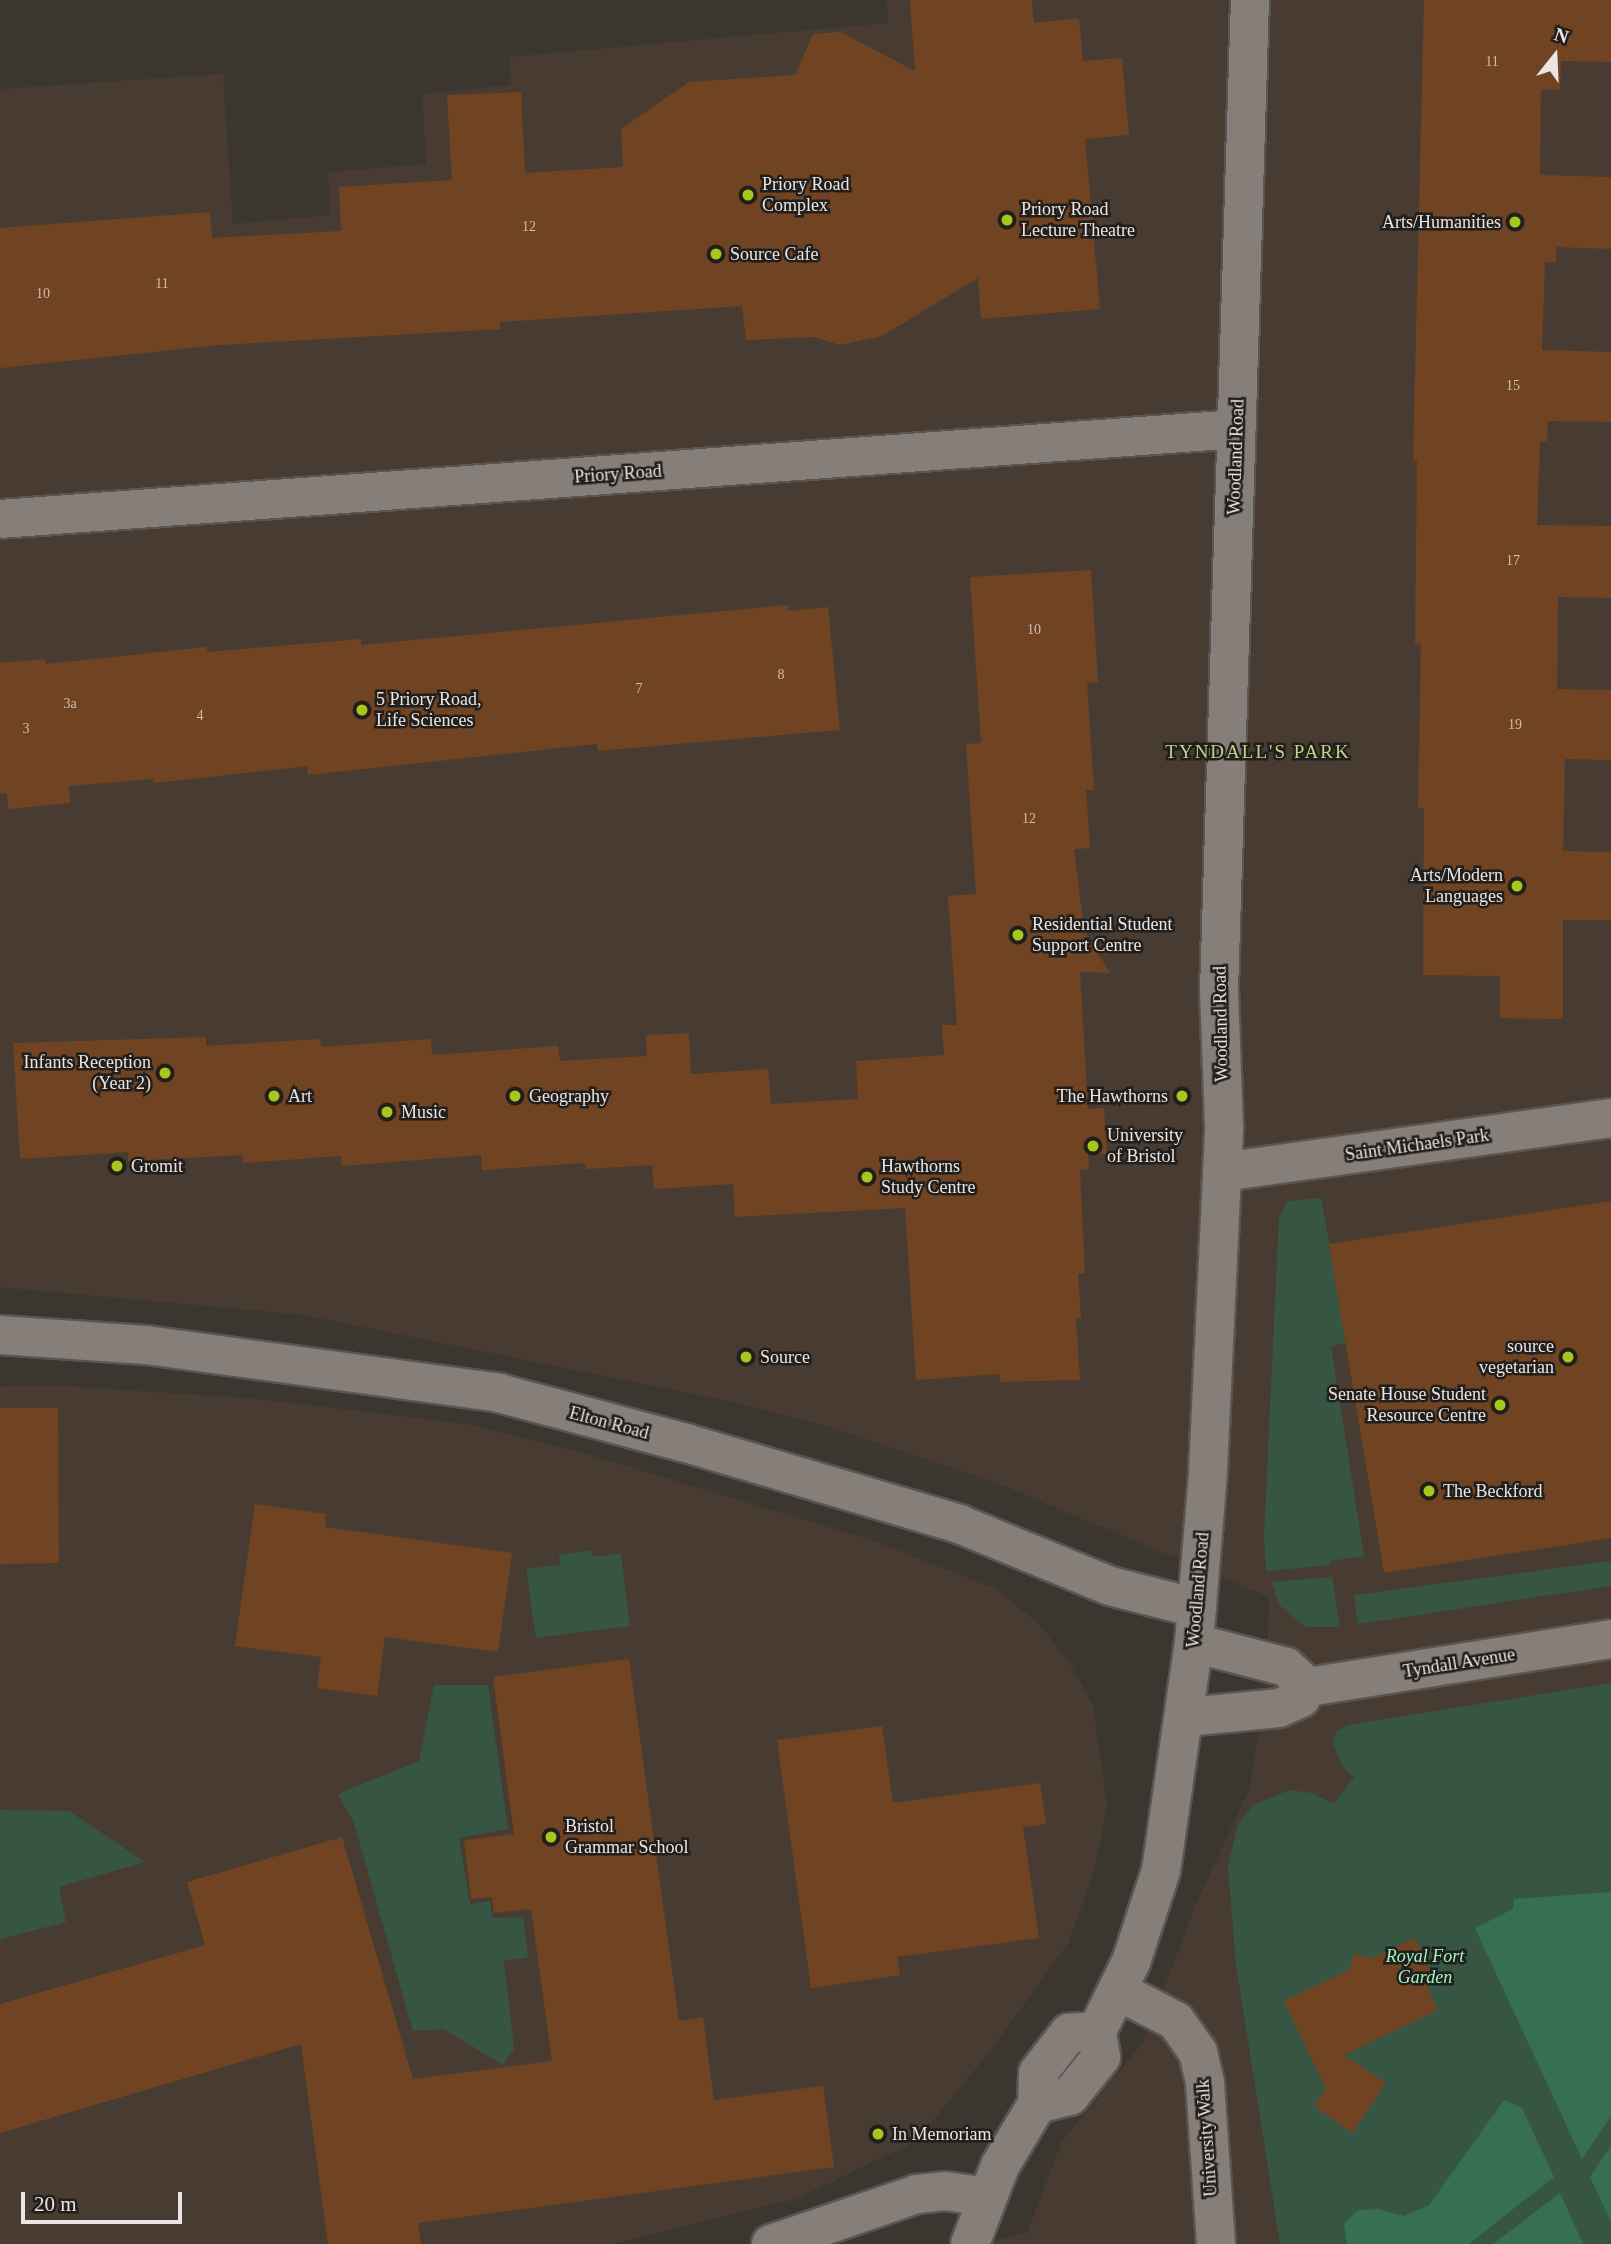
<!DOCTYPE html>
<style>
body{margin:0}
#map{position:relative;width:1611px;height:2244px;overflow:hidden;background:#3c3630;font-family:Georgia,serif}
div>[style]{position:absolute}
.built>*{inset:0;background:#483c32}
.green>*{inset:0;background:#365543}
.forest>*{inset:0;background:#376f51}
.building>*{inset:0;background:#704422}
.roads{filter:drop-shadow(2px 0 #5b5551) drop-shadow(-2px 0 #5b5551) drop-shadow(0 2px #5b5551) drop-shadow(0 -2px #5b5551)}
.minor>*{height:38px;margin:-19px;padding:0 19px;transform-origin:19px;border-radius:19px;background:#867e78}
.dots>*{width:19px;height:19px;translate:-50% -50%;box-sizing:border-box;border:4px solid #211e1b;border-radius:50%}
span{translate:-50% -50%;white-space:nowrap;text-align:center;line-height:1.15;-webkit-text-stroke:5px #211e1b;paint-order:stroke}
.number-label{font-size:14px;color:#ccbeb3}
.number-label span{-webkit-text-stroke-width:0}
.poi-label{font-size:18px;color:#ebe6e3}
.left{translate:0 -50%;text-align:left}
.right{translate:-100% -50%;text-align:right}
.street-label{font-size:18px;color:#ebe6e3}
.park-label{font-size:18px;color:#9ff4c3;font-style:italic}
.neighbourhood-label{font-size:19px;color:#bfd388;letter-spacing:2px}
.north{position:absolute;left:1520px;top:21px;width:70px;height:70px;-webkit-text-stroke:5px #211e1b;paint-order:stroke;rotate:18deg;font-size:19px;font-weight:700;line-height:28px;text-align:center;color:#ebe6e3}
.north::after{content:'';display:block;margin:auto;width:24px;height:32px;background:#ebe6e3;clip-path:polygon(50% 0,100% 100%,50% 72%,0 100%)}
.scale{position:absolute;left:21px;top:2192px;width:161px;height:32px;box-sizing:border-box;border:4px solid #ebe6e3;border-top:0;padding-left:9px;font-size:21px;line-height:24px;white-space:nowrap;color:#ebe6e3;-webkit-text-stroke:5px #211e1b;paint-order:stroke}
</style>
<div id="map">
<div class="built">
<i style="clip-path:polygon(887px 0,1611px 0,1611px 2244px,979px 2244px,1027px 2233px,1062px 2141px,1144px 2041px,1196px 1904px,1250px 1788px,1267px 1672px,1269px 1597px,997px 1483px,827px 1426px,732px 1402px,304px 1315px,0 1287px,0 89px,223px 74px,233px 224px,331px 215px,328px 172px,426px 164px,422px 94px,511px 85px,509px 57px,888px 23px)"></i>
<i style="clip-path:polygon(49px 1385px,259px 1399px,466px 1424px,576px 1451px,872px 1540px,998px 1590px,1038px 1623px,1071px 1665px,1093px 1706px,1107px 1804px,1095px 1869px,1068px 1943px,994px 2046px,917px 2141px,796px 2199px,613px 2244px,0 2244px,0 1387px)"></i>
</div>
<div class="green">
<i style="clip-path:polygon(1321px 1198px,1348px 1343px,1331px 1346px,1364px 1556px,1330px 1561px,1330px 1565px,1266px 1571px,1264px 1535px,1279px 1217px,1288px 1201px)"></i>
<i style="clip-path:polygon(591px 1550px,593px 1557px,621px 1553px,630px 1626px,536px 1638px,526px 1569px,560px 1565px,559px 1555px)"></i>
<i style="clip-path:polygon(1611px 1561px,1611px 1586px,1358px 1624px,1354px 1595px)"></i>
<i style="clip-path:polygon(1332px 1577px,1340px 1627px,1305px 1627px,1279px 1605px,1272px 1582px)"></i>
<i style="clip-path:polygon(1611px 1683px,1611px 2244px,1280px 2244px,1236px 1965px,1228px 1867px,1238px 1824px,1253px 1805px,1289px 1790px,1312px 1793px,1334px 1804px,1354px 1777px,1342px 1766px,1333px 1742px,1336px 1732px,1347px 1725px)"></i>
<i style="clip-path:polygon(434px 1685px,488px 1685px,508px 1829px,459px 1838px,470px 1904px,490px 1901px,493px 1918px,523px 1917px,528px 1958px,504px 1960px,514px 2049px,503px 2065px,444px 2029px,413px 2031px,354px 1823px,338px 1794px,419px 1761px)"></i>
<i style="clip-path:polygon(0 1810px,69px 1811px,145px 1862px,59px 1887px,66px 1922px,0 1939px)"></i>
</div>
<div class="forest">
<i style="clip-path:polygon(1611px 1892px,1611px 2116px,1582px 2159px,1475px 1928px,1513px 1909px,1514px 1899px)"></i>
<i style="clip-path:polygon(1504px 2100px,1522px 2108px,1554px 2177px,1469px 2244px,1347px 2244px,1344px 2224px,1358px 2210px,1378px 2209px,1404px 2216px,1429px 2205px)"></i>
<i style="clip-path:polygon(1611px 2146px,1611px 2222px,1590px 2177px)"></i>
<i style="clip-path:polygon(1560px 2193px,1583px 2244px,1493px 2244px)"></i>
</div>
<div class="building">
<i style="clip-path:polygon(910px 0,1032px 0,1034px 23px,1079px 18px,1083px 61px,1122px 58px,1129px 135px,1085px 139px,1100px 309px,981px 319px,978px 278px,882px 336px,840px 345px,814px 337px,746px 340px,742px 306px,500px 322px,501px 329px,220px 345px,0 368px,0 228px,210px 212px,212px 238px,341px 231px,339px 187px,452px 180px,447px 95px,521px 92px,525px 173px,623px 167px,621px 129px,689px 82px,795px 75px,813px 34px,840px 32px,915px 71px)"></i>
<i style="clip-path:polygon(1424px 0,1611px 0,1611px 62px,1561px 61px,1560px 90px,1541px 89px,1540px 175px,1611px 177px,1611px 249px,1556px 247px,1556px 262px,1545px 262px,1542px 350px,1611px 352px,1611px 422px,1548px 421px,1547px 441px,1540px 441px,1537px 525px,1611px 526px,1611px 598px,1558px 597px,1557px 689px,1611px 690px,1611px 760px,1565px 759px,1563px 851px,1611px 852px,1611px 920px,1563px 920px,1563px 1019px,1500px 1018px,1500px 976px,1423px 975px,1424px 808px,1418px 808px,1421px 644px,1415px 643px,1417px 460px,1413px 460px)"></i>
<i style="clip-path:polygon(1091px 570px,1098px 682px,1087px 683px,1094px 790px,1086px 790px,1090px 848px,1074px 849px,1084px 930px,1110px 973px,1080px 972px,1088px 1109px,1104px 1108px,1107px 1154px,1088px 1155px,1089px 1169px,1080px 1170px,1085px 1273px,1078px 1274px,1081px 1318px,1076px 1319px,1080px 1380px,1000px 1382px,999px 1374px,916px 1380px,905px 1208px,735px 1217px,733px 1184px,654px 1189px,652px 1165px,586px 1169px,585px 1163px,482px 1170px,481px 1155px,342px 1166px,341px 1156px,243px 1163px,243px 1155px,128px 1161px,128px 1152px,20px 1159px,13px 1043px,206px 1037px,206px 1046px,320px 1039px,321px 1047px,431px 1039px,432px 1055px,558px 1046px,560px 1061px,647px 1056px,646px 1035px,689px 1033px,691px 1074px,768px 1069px,771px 1104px,858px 1099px,856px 1061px,944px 1055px,942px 1025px,957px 1025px,948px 896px,976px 894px,966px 744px,981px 743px,970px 577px)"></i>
<i style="clip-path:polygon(788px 605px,788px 611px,828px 607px,840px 730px,598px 751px,597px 744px,308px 775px,307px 766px,154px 783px,153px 779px,69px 786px,70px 803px,8px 809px,7px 793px,0 794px,0 663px,45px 659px,46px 664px,207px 647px,207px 652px,361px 639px,361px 645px)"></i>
<i style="clip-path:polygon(1611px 1201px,1611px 1538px,1384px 1573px,1329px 1244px)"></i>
<i style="clip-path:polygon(0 1408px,58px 1408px,59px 1563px,0 1564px)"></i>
<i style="clip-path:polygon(255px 1504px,326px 1514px,325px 1527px,512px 1553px,498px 1652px,385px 1637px,377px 1696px,317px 1688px,321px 1657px,235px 1646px)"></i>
<i style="clip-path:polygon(629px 1659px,679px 2021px,703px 2017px,714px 2100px,823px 2086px,834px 2167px,418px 2223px,421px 2244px,328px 2244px,301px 2044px,0 2133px,0 2004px,205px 1945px,187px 1882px,342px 1837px,413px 2079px,552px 2061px,531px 1909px,494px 1913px,492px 1897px,471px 1899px,464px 1840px,514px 1834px,493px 1677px)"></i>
<i style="clip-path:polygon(882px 1726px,893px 1803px,1040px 1783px,1046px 1824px,1023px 1827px,1039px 1938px,897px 1957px,900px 1975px,811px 1988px,777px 1740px)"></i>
<i style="clip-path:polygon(1415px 1938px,1433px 1976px,1424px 1980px,1438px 2010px,1344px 2055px,1386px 2083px,1352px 2133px,1314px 2106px,1326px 2089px,1284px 2001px,1349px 1970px,1354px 1953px,1371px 1959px)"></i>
</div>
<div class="roads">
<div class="minor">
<i style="left:0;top:519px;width:1239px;rotate:-4.16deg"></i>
<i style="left:1222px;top:1172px;width:393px;rotate:-7.9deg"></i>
<i style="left:0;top:1335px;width:146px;rotate:3.9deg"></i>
<i style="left:146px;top:1345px;width:356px;rotate:7.7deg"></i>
<i style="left:499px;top:1393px;width:194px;rotate:15deg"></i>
<i style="left:686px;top:1443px;width:285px;rotate:16.5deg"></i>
<i style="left:959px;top:1524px;width:163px;rotate:22.3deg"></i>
<i style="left:1110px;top:1586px;width:90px;rotate:14.2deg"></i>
<i style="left:1194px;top:1643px;width:95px;rotate:14.6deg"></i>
<i style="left:1286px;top:1667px;width:30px;rotate:42deg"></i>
<i style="left:1186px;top:1717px;width:93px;rotate:-5.5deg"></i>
<i style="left:1279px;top:1708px;width:24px;rotate:-24deg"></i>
<i style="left:1301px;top:1698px;width:13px;rotate:-58deg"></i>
<i style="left:1308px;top:1687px;width:307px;rotate:-9deg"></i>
<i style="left:1118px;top:1991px;width:65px;rotate:27.3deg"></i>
<i style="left:1176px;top:2021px;width:38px;rotate:55deg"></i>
<i style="left:1198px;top:2052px;width:32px;rotate:77deg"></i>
<i style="left:1205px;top:2083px;width:161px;rotate:86.1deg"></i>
<i style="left:1037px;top:2104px;width:34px;rotate:-14deg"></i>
<i style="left:1070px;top:2096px;width:50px;rotate:-51.5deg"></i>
<i style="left:1101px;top:2057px;width:26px;rotate:-99deg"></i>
<i style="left:1097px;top:2031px;width:77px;rotate:-63.8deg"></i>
<i style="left:1131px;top:1962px;width:96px;rotate:-71.8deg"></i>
<i style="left:1161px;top:1871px;width:230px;rotate:-81.8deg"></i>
<i style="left:1194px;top:1643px;width:173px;rotate:-85.3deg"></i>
<i style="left:1208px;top:1471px;width:345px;rotate:-87.3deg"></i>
<i style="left:1224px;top:1126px;width:135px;rotate:-92.1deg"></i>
<i style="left:1219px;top:991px;width:991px;rotate:-88.21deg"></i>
<i style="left:771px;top:2244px;width:154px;rotate:-18.9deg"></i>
<i style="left:917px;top:2194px;width:28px;rotate:-6deg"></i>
<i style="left:945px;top:2191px;width:42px;rotate:8.1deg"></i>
<i style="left:970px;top:2244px;width:84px;rotate:-69deg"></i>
<i style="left:1000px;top:2166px;width:72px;rotate:-59.2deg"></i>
<i style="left:1037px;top:2104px;width:31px;rotate:-88deg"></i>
<i style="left:1038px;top:2073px;width:51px;rotate:-52.2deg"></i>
<i style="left:1069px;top:2033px;width:28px;rotate:-4deg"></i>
</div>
</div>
<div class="dots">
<i style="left:748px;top:195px;background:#a8c71c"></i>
<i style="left:1007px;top:220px;background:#a8c71c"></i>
<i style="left:1515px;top:222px;background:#a8c71c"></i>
<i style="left:716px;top:254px;background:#a8c71c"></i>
<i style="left:362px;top:710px;background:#a8c71c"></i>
<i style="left:1517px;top:886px;background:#a8c71c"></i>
<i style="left:1018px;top:935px;background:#a8c71c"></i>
<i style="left:165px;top:1073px;background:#a8c71c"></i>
<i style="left:274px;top:1096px;background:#a8c71c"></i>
<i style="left:515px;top:1096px;background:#a8c71c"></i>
<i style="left:1182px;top:1096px;background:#a8c71c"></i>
<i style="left:387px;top:1112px;background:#a8c71c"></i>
<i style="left:1093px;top:1146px;background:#a8c71c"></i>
<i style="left:117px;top:1166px;background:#a8c71c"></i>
<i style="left:867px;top:1177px;background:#a8c71c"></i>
<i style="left:746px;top:1357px;background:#a8c71c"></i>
<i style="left:1568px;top:1357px;background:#a8c71c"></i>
<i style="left:1500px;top:1405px;background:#a8c71c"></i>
<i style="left:1429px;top:1491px;background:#a8c71c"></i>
<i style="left:551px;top:1837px;background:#a8c71c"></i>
<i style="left:878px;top:2134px;background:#a8c71c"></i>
</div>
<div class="number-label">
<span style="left:1492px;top:62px">11</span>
<span style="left:529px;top:227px">12</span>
<span style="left:162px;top:284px">11</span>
<span style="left:43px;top:294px">10</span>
<span style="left:1513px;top:386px">15</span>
<span style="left:1513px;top:561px">17</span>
<span style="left:1034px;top:630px">10</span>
<span style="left:781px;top:675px">8</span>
<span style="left:639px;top:689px">7</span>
<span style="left:70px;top:704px">3a</span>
<span style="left:200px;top:716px">4</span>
<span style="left:1515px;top:725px">19</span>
<span style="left:26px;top:729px">3</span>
<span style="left:1029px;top:819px">12</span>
</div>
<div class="poi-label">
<span class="left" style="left:762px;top:195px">Priory Road<br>Complex</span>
<span class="left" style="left:1021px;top:220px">Priory Road<br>Lecture Theatre</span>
<span class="right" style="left:1501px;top:222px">Arts/Humanities</span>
<span class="left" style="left:730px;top:254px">Source Cafe</span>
<span class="left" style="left:376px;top:710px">5 Priory Road,<br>Life Sciences</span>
<span class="right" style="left:1503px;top:886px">Arts/Modern<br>Languages</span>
<span class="left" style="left:1032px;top:935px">Residential Student<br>Support Centre</span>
<span class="right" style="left:151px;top:1073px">Infants Reception<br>(Year 2)</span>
<span class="left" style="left:288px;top:1096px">Art</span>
<span class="left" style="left:529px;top:1096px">Geography</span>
<span class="right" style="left:1168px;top:1096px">The Hawthorns</span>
<span class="left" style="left:401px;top:1112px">Music</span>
<span class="left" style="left:1107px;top:1146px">University<br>of Bristol</span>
<span class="left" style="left:131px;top:1166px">Gromit</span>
<span class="left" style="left:881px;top:1177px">Hawthorns<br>Study Centre</span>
<span class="right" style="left:1554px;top:1357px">source<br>vegetarian</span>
<span class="left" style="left:760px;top:1357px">Source</span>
<span class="right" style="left:1486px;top:1405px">Senate House Student<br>Resource Centre</span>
<span class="left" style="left:1443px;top:1491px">The Beckford</span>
<span class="left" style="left:565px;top:1837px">Bristol<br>Grammar School</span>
<span class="left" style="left:892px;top:2134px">In Memoriam</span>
</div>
<div class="street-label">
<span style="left:1236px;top:457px;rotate:-88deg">Woodland Road</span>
<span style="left:618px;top:474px;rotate:-4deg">Priory Road</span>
<span style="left:1221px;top:1024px;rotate:-91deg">Woodland Road</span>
<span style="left:1417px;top:1145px;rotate:-8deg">Saint Michaels Park</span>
<span style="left:609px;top:1423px;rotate:15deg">Elton Road</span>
<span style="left:1198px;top:1590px;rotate:-85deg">Woodland Road</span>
<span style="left:1459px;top:1663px;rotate:-9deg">Tyndall Avenue</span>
<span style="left:1207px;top:2138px;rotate:-94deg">University Walk</span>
</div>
<div class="park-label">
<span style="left:1425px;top:1967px">Royal Fort<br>Garden</span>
</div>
<div class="neighbourhood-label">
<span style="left:1258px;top:752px">TYNDALL'S PARK</span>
</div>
<div class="north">N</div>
<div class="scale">20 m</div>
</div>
